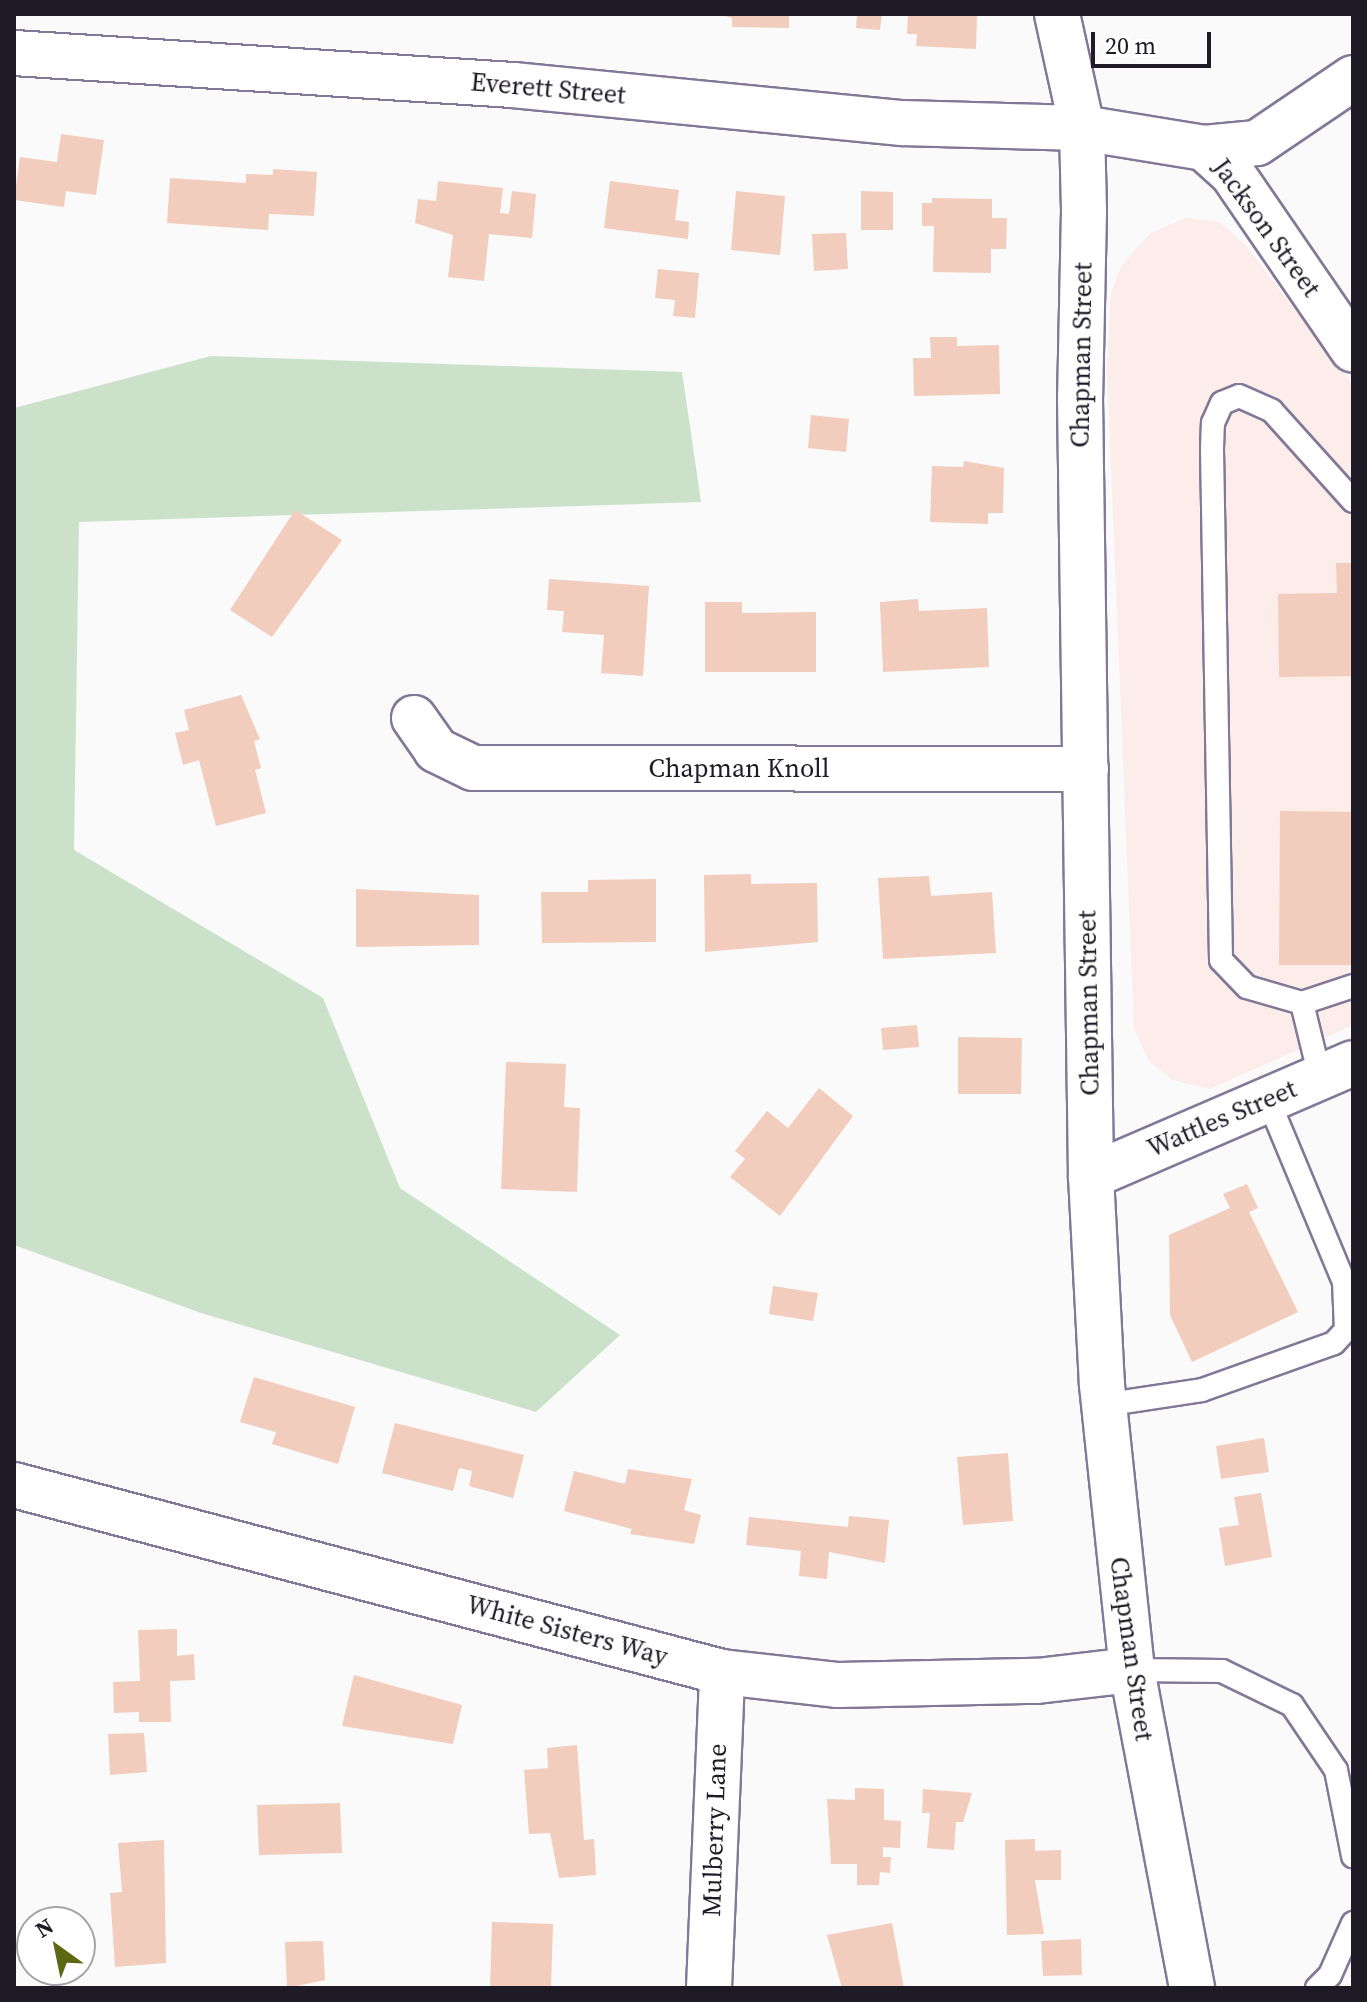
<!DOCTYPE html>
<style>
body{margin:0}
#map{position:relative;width:1367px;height:2002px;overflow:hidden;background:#fafafa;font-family:"Source Serif 4",serif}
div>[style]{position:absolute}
.commercial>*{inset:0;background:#fcecea}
.green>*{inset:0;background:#cce1c9}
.building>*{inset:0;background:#f2ccbd}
.roads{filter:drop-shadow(2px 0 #827897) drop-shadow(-2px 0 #827897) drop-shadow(0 2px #827897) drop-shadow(0 -2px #827897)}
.lane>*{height:22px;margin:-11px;padding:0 11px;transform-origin:11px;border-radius:11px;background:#fff}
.street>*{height:44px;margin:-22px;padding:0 22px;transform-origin:22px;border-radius:22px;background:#fff}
.secondary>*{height:44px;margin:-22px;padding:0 22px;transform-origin:22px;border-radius:22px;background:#fff}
span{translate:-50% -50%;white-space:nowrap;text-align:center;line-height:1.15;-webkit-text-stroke:8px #fff;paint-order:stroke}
.street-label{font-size:26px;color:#1e1a26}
.frame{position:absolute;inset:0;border:16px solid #1e1a26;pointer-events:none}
.north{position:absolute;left:16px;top:1906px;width:80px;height:80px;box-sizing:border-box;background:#fff;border:2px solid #a5a3a8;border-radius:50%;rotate:327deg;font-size:22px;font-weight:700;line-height:32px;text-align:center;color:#1e1a26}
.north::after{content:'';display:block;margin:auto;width:28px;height:36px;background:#5c6911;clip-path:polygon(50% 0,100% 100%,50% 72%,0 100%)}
.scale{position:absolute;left:1091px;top:32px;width:120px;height:36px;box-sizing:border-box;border:4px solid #1e1a26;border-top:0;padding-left:10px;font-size:24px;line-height:28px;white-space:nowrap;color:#1e1a26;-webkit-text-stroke:6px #fff;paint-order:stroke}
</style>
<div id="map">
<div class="commercial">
<i style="clip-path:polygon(1185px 218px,1219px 222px,1246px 246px,1353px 385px,1353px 1025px,1210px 1089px,1172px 1080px,1149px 1061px,1134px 1029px,1107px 368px,1111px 293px,1122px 265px,1150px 234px)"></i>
</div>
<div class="green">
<i style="clip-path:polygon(211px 356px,682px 372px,701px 502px,79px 522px,74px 850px,323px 998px,400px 1188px,620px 1335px,536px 1412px,201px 1313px,14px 1245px,14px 408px)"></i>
</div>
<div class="building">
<i style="clip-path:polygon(718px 14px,789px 14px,789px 28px,732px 27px,732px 18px)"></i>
<i style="clip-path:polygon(857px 14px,882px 14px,880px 30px,856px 28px)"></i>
<i style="clip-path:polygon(908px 14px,977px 14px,976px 49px,916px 46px,917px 34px,907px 34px)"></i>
<i style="clip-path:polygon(61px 134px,104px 140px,96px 195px,66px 191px,64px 207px,14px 200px,20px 157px,57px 162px)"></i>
<i style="clip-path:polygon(273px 169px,317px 172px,314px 216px,269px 214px,268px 230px,167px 223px,170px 178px,246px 183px,246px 174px,273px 175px)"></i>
<i style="clip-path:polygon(438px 181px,503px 188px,500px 213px,509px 214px,512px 191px,536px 194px,532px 238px,489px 234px,484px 281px,448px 277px,453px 235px,415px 223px,418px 199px,436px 201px)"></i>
<i style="clip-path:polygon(610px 181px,679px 190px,675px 220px,689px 222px,688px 239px,604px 228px)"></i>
<i style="clip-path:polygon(736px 191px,785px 196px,780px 255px,731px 250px)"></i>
<i style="clip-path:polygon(861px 191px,893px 192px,893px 230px,861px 230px)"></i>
<i style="clip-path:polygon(932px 198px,992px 199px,992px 218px,1007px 218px,1006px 249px,991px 249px,991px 273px,933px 272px,934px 226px,922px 226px,922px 203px,932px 203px)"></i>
<i style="clip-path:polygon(846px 233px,848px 269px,814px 271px,812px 234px)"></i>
<i style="clip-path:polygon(658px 269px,699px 273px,695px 318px,673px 316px,675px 300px,655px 298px)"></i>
<i style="clip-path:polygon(930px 337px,957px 337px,957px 346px,999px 345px,1000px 394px,914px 396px,913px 358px,931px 358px)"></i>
<i style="clip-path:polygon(811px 415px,849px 419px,846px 452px,808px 448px)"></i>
<i style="clip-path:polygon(964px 461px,1004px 468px,1003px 513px,988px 513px,988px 524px,930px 522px,932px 466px,963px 467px)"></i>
<i style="clip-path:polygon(295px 510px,342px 540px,272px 637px,230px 610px)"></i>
<i style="clip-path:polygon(1336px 563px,1353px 563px,1353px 676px,1279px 677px,1278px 594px,1337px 593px)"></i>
<i style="clip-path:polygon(549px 579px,649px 586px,643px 676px,601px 673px,604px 635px,562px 632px,564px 611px,547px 610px)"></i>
<i style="clip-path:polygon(918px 599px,919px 611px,987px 608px,989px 667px,883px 672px,880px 602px)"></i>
<i style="clip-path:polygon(705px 602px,742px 602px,742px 613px,816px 612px,816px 672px,705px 672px)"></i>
<i style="clip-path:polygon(241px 695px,260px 739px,254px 741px,261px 768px,255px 770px,266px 813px,216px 826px,199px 760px,183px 765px,175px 733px,189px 730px,184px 710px)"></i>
<i style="clip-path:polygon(1280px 811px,1353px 812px,1353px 965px,1279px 965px)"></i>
<i style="clip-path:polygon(751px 874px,751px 884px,817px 883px,818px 942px,705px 952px,704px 875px)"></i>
<i style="clip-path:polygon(929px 876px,931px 896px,992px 892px,996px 953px,883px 959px,878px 878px)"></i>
<i style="clip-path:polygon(656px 879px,656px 942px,542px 943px,541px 892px,588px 892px,588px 880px)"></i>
<i style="clip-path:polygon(356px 889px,479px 895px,479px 945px,356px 947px)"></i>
<i style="clip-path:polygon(917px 1025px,919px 1047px,883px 1050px,881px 1028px)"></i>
<i style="clip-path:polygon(958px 1037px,1022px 1038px,1021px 1094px,958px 1094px)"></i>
<i style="clip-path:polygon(506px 1062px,566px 1064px,564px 1107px,580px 1108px,577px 1192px,501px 1189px)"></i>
<i style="clip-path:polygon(819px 1088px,853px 1116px,780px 1216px,730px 1177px,745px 1159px,735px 1151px,767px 1111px,788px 1128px)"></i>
<i style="clip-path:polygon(1247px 1184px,1258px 1208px,1249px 1212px,1298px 1312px,1192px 1362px,1170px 1315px,1169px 1235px,1230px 1208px,1223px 1194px)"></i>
<i style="clip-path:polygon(773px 1286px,818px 1293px,813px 1321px,769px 1314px)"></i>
<i style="clip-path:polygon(254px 1377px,355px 1407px,338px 1464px,272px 1444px,276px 1432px,240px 1422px)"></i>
<i style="clip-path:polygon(395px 1423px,524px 1455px,513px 1498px,469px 1486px,472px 1471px,459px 1468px,453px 1491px,382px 1473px)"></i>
<i style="clip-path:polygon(1264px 1438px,1269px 1472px,1221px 1479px,1216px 1446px)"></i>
<i style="clip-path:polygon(1008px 1453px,1013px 1521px,963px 1525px,957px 1457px)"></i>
<i style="clip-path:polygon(628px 1469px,692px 1479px,684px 1510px,701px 1515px,694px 1544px,630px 1534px,632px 1529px,564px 1511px,574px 1471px,625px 1484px)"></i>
<i style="clip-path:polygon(1261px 1493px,1272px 1557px,1225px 1566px,1219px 1528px,1239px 1525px,1234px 1497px)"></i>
<i style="clip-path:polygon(849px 1516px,889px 1520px,885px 1563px,829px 1552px,827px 1579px,799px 1576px,801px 1551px,746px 1545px,749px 1517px,848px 1527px)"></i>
<i style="clip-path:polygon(177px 1629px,177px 1656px,194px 1654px,195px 1680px,170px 1681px,171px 1722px,139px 1722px,139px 1712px,114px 1713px,113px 1682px,140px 1681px,138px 1630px)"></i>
<i style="clip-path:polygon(354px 1675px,462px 1705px,453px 1744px,342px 1726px)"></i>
<i style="clip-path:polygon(144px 1733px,147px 1772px,110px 1775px,108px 1734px)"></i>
<i style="clip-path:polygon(577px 1745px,584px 1840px,594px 1839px,596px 1875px,559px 1878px,550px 1833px,529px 1834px,524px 1770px,548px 1768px,547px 1748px)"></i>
<i style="clip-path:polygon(855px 1788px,884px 1789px,884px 1820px,901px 1821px,900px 1848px,883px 1847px,883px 1857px,891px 1857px,890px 1873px,880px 1872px,879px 1885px,857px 1885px,857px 1864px,831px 1864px,827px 1799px,855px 1800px)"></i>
<i style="clip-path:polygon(923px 1789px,972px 1793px,963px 1822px,956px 1822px,954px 1850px,927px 1848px,930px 1813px,922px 1813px)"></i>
<i style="clip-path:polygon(340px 1803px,342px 1853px,259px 1855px,257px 1805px)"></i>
<i style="clip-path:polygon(1035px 1839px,1035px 1851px,1061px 1850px,1061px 1880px,1035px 1880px,1044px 1934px,1007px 1935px,1005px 1840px)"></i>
<i style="clip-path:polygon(164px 1840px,166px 1963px,115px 1967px,110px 1893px,122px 1892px,118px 1843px)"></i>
<i style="clip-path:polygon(492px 1922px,553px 1924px,551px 1988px,490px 1988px)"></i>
<i style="clip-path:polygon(892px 1923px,904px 1988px,842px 1988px,827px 1935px)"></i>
<i style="clip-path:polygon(1081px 1939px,1082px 1975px,1043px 1976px,1041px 1941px)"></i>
<i style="clip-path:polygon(323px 1941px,325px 1980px,287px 1988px,285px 1942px)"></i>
</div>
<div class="roads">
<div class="lane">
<i style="left:1302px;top:1003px;width:54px;rotate:-18.4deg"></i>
<i style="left:1320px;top:1077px;width:76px;rotate:-103.7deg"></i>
<i style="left:1302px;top:1003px;width:57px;rotate:-163.8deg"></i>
<i style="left:1247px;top:987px;width:37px;rotate:-134deg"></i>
<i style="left:1221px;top:960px;width:511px;rotate:-91.01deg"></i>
<i style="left:1212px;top:449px;width:26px;rotate:-88deg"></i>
<i style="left:1213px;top:423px;width:22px;rotate:-66deg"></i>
<i style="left:1222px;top:403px;width:18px;rotate:-22deg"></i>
<i style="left:1239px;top:396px;width:36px;rotate:24deg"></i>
<i style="left:1272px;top:411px;width:121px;rotate:48deg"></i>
<i style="left:1103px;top:1405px;width:100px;rotate:-8.6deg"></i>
<i style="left:1202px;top:1390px;width:140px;rotate:-19.6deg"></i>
<i style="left:1334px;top:1343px;width:18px;rotate:-47deg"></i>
<i style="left:1346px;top:1330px;width:48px;rotate:-92.4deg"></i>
<i style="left:1344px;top:1282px;width:198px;rotate:-112.6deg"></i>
<i style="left:1132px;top:1670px;width:90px;rotate:0.6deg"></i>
<i style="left:1222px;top:1671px;width:78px;rotate:25.9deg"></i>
<i style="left:1292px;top:1705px;width:78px;rotate:55.9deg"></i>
<i style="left:1336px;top:1770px;width:88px;rotate:78.8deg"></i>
<i style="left:1317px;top:1988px;width:18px;rotate:-45deg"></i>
<i style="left:1330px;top:1975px;width:57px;rotate:-66.1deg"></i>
</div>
<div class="street">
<i style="left:14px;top:53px;width:500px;rotate:3.67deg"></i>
<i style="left:513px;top:85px;width:391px;rotate:5.6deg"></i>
<i style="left:902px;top:123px;width:180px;rotate:1.6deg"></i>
<i style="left:414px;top:718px;width:39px;rotate:55deg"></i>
<i style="left:436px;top:750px;width:41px;rotate:25.9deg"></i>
<i style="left:473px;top:768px;width:613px;rotate:0.09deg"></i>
<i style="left:1091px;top:1176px;width:285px;rotate:-23.3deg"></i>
<i style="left:14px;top:1485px;width:732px;rotate:14.8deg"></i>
<i style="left:722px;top:1672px;width:117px;rotate:6.4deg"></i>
<i style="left:838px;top:1685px;width:199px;rotate:-1.2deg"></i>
<i style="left:1037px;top:1681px;width:96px;rotate:-6.6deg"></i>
<i style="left:709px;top:1988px;width:316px;rotate:-87.6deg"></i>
</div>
<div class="secondary">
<i style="left:1057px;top:14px;width:117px;rotate:77.6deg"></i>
<i style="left:1082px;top:128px;width:83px;rotate:88.6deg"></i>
<i style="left:1084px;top:211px;width:187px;rotate:91.2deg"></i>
<i style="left:1080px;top:398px;width:778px;rotate:89.19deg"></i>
<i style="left:1091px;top:1176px;width:209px;rotate:87deg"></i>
<i style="left:1102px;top:1385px;width:287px;rotate:84deg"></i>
<i style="left:1132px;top:1670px;width:324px;rotate:79.3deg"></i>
<i style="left:1082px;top:128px;width:124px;rotate:9.3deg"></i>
<i style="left:1204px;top:148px;width:53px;rotate:-5.4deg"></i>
<i style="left:1257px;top:143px;width:116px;rotate:-34.1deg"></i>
<i style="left:1204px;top:148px;width:38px;rotate:42deg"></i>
<i style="left:1232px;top:173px;width:214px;rotate:55.6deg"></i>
</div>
</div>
<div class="street-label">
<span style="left:548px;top:89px;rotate:5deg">Everett Street</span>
<span style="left:1266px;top:228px;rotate:54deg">Jackson Street</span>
<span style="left:1082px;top:355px;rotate:-89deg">Chapman Street</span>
<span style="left:739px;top:769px">Chapman Knoll</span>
<span style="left:1089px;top:1003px;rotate:-91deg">Chapman Street</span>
<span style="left:1222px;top:1119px;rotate:-23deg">Wattles Street</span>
<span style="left:567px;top:1631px;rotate:15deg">White Sisters Way</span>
<span style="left:1131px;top:1649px;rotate:82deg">Chapman Street</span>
<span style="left:715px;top:1830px;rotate:-88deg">Mulberry Lane</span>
</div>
<div class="frame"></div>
<div class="north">N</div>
<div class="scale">20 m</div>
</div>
